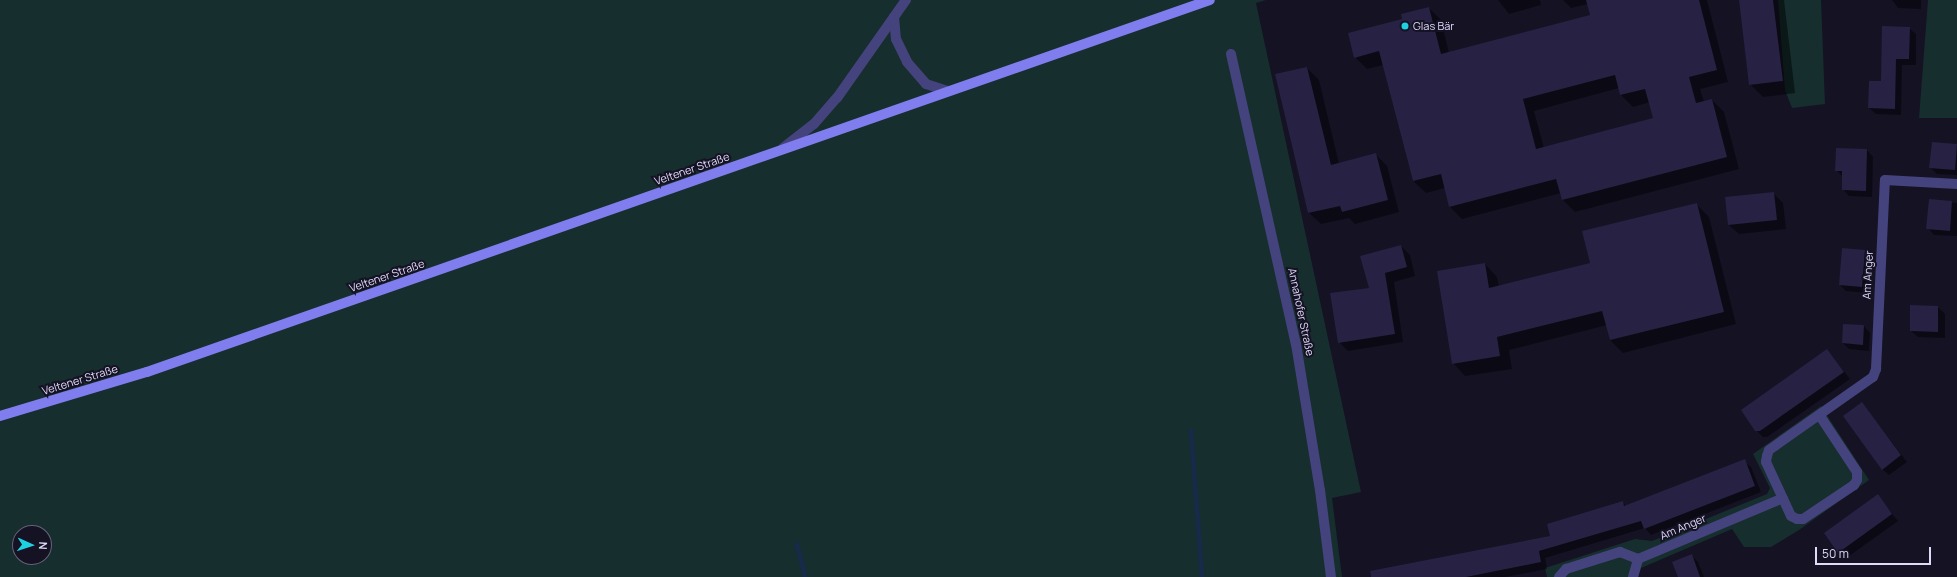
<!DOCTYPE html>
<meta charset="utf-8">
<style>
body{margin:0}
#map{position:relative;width:1957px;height:577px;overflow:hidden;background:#151224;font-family:Manrope,sans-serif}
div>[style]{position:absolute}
.green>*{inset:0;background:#162e2d}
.shadow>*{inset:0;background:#0007}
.stream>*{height:4.5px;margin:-2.25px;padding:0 2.25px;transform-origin:2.25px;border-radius:2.25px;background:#172b48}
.building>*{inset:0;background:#272143}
.minor>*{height:10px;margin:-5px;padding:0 5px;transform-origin:5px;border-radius:5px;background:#45437d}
.secondary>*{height:10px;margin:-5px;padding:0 5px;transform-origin:5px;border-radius:5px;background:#807dee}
.dots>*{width:11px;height:11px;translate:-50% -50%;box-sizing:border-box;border:2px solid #151224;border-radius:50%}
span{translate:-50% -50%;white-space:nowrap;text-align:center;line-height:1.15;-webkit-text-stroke:4px #151224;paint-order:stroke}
.poi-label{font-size:11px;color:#dedafa}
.left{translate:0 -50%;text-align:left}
.street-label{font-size:11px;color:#dedafa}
.north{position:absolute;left:12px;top:525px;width:40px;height:40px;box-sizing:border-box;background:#151224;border:1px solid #65627a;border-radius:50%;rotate:93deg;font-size:11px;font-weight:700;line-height:16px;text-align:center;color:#dedafa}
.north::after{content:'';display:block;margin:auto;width:14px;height:18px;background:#1fcfe2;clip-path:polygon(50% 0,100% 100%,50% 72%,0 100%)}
.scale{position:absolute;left:1815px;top:547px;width:116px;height:18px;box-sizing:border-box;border:2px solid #dedafa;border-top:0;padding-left:5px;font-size:12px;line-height:14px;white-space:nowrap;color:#dedafa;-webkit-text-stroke:3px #151224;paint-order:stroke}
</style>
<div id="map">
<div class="green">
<i style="clip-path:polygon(evenodd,0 0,1266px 0,1256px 3px,1361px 492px,1332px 498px,1342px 577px,0 577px,0 0,20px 533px,44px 533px,44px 557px,20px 557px,20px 533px)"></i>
<i style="clip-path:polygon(1778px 0,1821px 0,1825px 104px,1792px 108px,1785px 90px)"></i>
<i style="clip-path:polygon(1928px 0,1957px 0,1957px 118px,1919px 118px)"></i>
<i style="clip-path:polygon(1821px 406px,1869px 480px,1799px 530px,1771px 547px,1744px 547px,1732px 529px,1641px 568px,1638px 577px,1547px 577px,1545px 568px,1635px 539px,1652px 541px,1767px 494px,1770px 488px,1753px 454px)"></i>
</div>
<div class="shadow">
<i style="clip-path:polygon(1498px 0,1540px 0,1541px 5px,1509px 14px)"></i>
<i style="clip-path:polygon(evenodd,1563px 0,1707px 0,1728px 82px,1700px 89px,1704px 102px,1712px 100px,1724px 112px,1739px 169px,1575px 212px,1563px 200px,1561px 193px,1462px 219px,1450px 207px,1445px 188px,1426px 193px,1413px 181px,1383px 65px,1367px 69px,1355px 57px,1403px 20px,1429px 8px,1441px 20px,1449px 53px,1591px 16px,1588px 4px,1571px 8px,1563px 0,1619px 88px,1621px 95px,1633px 107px,1650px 102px,1654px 119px,1544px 148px,1534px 111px,1619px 88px)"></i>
<i style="clip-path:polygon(1740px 0,1784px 0,1795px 93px,1763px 97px,1750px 84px)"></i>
<i style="clip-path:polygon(1892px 0,1921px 0,1921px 9px,1898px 8px)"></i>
<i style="clip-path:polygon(1909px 28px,1916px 34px,1916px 65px,1902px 65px,1901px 115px,1876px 114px,1869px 108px)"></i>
<i style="clip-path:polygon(1307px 68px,1319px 80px,1339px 164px,1375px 154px,1387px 166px,1399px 212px,1355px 224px,1349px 218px,1321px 224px,1309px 213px)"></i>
<i style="clip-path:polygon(1932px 143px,1957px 145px,1957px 175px,1937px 174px,1930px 167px)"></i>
<i style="clip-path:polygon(1867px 150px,1873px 157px,1872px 197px,1849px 196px,1843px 189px,1843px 177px,1836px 170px)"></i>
<i style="clip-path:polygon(1773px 193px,1783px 203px,1786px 229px,1739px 234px,1729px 225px)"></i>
<i style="clip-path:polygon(1930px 200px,1957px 203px,1957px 236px,1934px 235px,1928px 228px)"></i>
<i style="clip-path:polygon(1696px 204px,1709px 217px,1736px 324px,1623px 353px,1610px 340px,1607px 325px,1509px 350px,1512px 369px,1465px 376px,1453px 363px,1485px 264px,1497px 277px,1499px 287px,1591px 263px)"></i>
<i style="clip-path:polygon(1401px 246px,1410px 255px,1415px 276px,1394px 282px,1403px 342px,1348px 351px,1339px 342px,1370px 288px)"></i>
<i style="clip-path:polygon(1865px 251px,1871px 257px,1868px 293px,1846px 291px,1840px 285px)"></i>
<i style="clip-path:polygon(1911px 306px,1938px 307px,1945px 314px,1945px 338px,1918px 337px,1911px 331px)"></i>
<i style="clip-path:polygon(1844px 325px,1864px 326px,1870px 333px,1869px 351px,1849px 349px,1843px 343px)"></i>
<i style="clip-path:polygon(1827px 350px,1850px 379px,1767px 437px,1763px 437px,1756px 430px)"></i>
<i style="clip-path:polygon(1862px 403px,1907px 462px,1889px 475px,1882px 469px)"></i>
<i style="clip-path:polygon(1744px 461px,1751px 467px,1761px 492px,1651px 535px,1645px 528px,1545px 558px,1547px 569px,1505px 577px,1371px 577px,1370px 572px,1551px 537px,1622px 502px,1626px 506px)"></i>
<i style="clip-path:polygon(1877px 496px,1898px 521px,1845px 559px,1825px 534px)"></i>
<i style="clip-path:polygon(1691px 555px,1698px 562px,1704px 577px,1679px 577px)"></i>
</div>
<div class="stream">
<i style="left:1191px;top:430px;width:147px;rotate:85.7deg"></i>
<i style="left:797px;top:544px;width:34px;rotate:76deg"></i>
</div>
<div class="building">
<i style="clip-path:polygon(evenodd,1586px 0,1699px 0,1717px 70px,1689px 77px,1696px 103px,1712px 99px,1727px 157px,1562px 200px,1556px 179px,1449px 207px,1441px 174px,1413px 181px,1379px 51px,1354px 58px,1348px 33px,1402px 19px,1401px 14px,1429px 7px,1441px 54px,1590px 15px,1586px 0,1615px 75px,1620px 95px,1645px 89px,1653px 118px,1536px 149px,1523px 99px,1615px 75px)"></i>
<i style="clip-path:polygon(1739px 0,1773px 0,1783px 81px,1749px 85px)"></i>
<i style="clip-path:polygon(1882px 26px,1910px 27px,1909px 59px,1896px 59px,1895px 109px,1868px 108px,1869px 81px,1881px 81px)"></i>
<i style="clip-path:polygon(1307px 67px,1331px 165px,1376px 153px,1388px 200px,1342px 212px,1340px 206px,1308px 213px,1275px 74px)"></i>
<i style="clip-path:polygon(1932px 142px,1957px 144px,1955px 170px,1929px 168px)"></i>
<i style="clip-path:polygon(1836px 148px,1867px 149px,1866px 191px,1842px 190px,1842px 171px,1835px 171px)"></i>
<i style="clip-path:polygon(1774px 192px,1777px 220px,1728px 225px,1725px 197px)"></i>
<i style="clip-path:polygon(1929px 199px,1952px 201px,1950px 231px,1926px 229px)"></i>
<i style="clip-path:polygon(1697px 203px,1724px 312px,1610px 340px,1602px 311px,1497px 337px,1500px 356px,1452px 364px,1437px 271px,1485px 263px,1489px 288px,1590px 263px,1582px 231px)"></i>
<i style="clip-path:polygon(1401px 245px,1407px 267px,1385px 273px,1395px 334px,1338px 343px,1330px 293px,1369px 288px,1360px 256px)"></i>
<i style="clip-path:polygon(1842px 248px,1865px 250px,1862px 287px,1839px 285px)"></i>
<i style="clip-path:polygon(1910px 305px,1938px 306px,1938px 332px,1910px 331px)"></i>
<i style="clip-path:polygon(1843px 324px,1864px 325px,1863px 345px,1842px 343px)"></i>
<i style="clip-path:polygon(1827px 349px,1844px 372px,1760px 431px,1755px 431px,1741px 410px)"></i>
<i style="clip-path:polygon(1862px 402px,1901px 455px,1882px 470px,1843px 416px)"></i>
<i style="clip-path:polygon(1745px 459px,1755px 486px,1644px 529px,1641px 521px,1539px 551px,1541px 562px,1466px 577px,1371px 577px,1370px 571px,1550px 536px,1547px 524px,1623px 501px,1624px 506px)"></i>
<i style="clip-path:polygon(1878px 494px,1892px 514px,1838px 553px,1824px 533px)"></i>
<i style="clip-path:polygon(1692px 554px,1700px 577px,1678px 577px,1672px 562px)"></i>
</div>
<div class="minor">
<i style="left:894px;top:17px;width:22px;rotate:85deg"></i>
<i style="left:896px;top:39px;width:25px;rotate:64deg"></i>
<i style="left:907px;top:62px;width:29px;rotate:49deg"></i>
<i style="left:926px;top:84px;width:22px;rotate:18deg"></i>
<i style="left:1231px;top:54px;width:297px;rotate:77.4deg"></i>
<i style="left:1296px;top:344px;width:148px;rotate:80.7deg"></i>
<i style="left:1320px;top:490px;width:88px;rotate:82.8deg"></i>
<i style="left:783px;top:148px;width:39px;rotate:-38deg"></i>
<i style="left:814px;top:124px;width:35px;rotate:-49deg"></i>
<i style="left:837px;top:98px;width:120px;rotate:-54.9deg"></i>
<i style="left:1820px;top:416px;width:67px;rotate:56.5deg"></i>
<i style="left:1857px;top:472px;width:8px;rotate:90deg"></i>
<i style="left:1857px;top:480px;width:6px;rotate:121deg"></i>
<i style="left:1854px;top:485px;width:61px;rotate:146.3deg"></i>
<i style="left:1803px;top:519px;width:6px;rotate:180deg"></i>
<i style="left:1797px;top:519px;width:7px;rotate:-153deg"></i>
<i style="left:1791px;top:516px;width:60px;rotate:-114.8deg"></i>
<i style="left:1766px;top:462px;width:6px;rotate:-81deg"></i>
<i style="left:1767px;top:456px;width:6px;rotate:-72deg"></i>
<i style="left:1769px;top:450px;width:127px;rotate:-35.1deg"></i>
<i style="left:1873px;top:377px;width:9px;rotate:-69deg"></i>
<i style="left:1876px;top:369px;width:189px;rotate:-87.3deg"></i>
<i style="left:1885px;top:180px;width:72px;rotate:3.2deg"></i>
<i style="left:1638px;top:559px;width:157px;rotate:-22.8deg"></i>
<i style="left:1559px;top:577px;width:11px;rotate:-49deg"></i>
<i style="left:1566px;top:569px;width:57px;rotate:-17.5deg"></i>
<i style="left:1620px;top:552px;width:19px;rotate:21deg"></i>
<i style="left:1633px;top:577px;width:19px;rotate:-74deg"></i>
</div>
<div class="secondary">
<i style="left:0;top:416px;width:153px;rotate:-16.7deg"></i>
<i style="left:147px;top:372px;width:1126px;rotate:-19.29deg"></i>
</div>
<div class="dots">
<i style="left:1405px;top:26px;background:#1fcfe2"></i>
</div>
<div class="poi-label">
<span class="left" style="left:1413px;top:26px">Glas Bär</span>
</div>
<div class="street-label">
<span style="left:692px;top:169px;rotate:-19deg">Veltener Straße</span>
<span style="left:1868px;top:275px;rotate:-87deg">Am Anger</span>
<span style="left:387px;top:276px;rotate:-19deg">Veltener Straße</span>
<span style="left:1301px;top:312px;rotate:78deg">Annahofer Straße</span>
<span style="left:80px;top:380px;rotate:-17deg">Veltener Straße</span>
<span style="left:1683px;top:527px;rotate:-23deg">Am Anger</span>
</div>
<div class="north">N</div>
<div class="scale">50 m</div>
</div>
